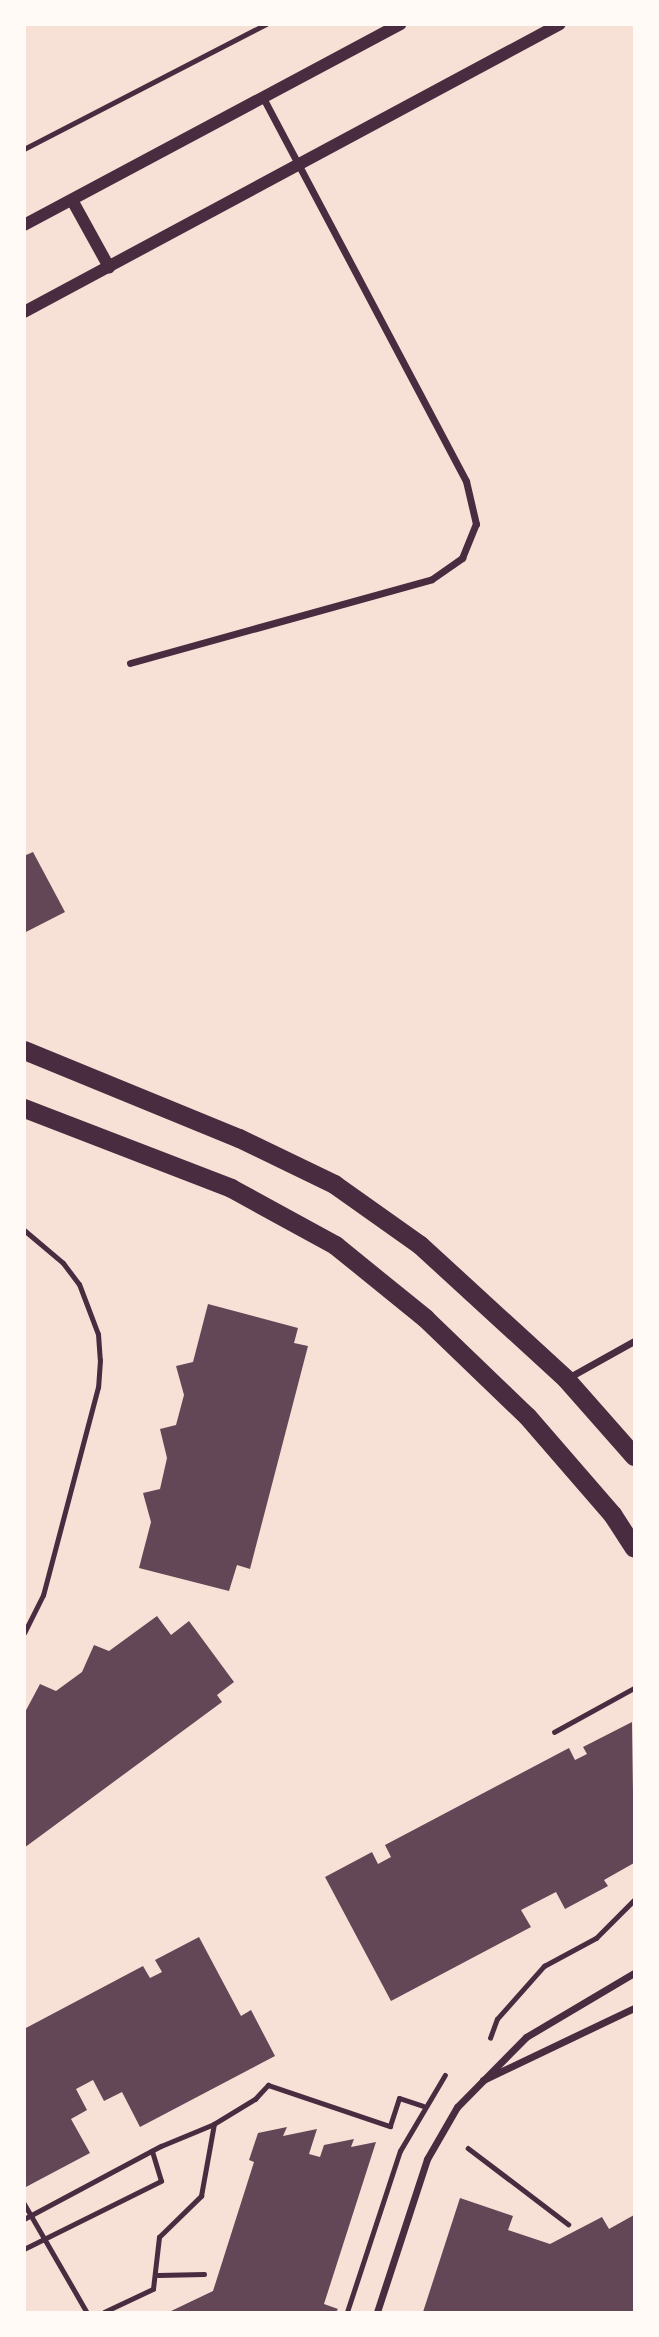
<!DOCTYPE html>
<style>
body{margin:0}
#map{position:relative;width:659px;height:2337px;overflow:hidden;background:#f7e1d7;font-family:"Zilla Slab",serif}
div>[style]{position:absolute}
.building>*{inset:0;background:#644757}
.path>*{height:4.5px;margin:-2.25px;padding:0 2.25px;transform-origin:2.25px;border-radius:2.25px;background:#4a2c40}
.service>*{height:5px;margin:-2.5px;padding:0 2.5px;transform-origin:2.5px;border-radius:2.5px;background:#4a2c40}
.minor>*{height:7px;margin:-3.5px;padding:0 3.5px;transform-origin:3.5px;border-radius:3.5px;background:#4a2c40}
.tertiary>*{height:12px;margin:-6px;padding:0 6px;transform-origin:6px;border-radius:6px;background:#4a2c40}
.trunk>*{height:19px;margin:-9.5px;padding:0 9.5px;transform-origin:9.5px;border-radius:9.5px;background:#4a2c40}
span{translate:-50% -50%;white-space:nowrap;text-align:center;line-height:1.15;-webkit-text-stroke:7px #fffaf5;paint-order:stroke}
.frame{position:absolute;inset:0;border:26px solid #fffaf5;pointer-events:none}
</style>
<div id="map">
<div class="building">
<i style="clip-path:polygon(33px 852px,65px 912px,24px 933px,24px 856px)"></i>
<i style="clip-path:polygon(208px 1304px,298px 1328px,294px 1343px,308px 1346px,250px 1569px,237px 1565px,229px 1591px,139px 1568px,151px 1522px,143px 1493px,160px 1489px,167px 1458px,160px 1429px,176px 1425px,184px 1395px,176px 1366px,193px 1362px)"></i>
<i style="clip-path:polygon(157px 1616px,171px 1635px,189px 1621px,234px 1682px,217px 1695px,222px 1702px,24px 1848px,24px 1714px,40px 1684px,56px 1691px,82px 1672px,94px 1645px,109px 1651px)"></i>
<i style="clip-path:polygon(632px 1722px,634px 1863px,604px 1880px,608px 1886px,565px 1909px,556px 1892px,521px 1910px,531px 1927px,391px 2001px,325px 1877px,372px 1852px,378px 1864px,391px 1857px,385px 1845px,569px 1748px,575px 1760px,587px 1754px,583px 1747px)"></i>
<i style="clip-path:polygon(199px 1937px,241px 2016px,251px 2010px,275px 2056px,140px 2127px,122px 2092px,104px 2101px,93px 2080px,76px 2089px,87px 2110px,71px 2119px,90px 2153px,24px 2188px,24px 2029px,143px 1966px,150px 1978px,162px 1972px,155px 1960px)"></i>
<i style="clip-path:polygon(287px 2127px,283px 2136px,317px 2129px,309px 2154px,320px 2157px,324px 2145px,354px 2139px,351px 2147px,376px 2142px,324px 2304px,338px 2309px,336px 2312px,169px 2312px,213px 2291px,254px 2162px,249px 2160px,258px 2133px)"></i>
<i style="clip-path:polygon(460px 2198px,513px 2216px,508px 2230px,550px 2244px,602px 2217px,609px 2229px,634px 2215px,634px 2312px,423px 2312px)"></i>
</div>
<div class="path">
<i style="left:24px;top:149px;width:272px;rotate:-27.3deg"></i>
<i style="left:554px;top:1732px;width:91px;rotate:-28.8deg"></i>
<i style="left:490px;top:2038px;width:20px;rotate:-70deg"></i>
<i style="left:497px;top:2019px;width:71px;rotate:-48.4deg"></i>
<i style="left:544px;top:1966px;width:59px;rotate:-28.3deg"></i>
<i style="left:596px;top:1938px;width:54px;rotate:-45deg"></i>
<i style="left:468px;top:2148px;width:126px;rotate:37.2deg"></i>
<i style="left:24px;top:2203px;width:126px;rotate:60deg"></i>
<i style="left:24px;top:2219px;width:155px;rotate:-28.1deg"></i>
<i style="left:161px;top:2146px;width:57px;rotate:-22.5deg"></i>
<i style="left:214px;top:2124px;width:48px;rotate:-31.4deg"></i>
<i style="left:255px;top:2099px;width:19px;rotate:-47deg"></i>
<i style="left:268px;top:2085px;width:129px;rotate:18.6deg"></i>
<i style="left:390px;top:2126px;width:29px;rotate:-72deg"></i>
<i style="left:399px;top:2098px;width:25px;rotate:18deg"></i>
<i style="left:24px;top:2249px;width:153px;rotate:-26.4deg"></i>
<i style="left:161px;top:2181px;width:31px;rotate:-107deg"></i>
<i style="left:158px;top:2275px;width:46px;rotate:-1.2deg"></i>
<i style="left:104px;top:2312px;width:54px;rotate:-25.1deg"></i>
<i style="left:153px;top:2289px;width:52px;rotate:-83.4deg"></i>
<i style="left:159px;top:2237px;width:59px;rotate:-44.3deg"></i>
<i style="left:201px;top:2196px;width:73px;rotate:-79.8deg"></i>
<i style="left:347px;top:2312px;width:169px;rotate:-71.8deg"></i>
<i style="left:400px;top:2151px;width:88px;rotate:-59.4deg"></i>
</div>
<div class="service">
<i style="left:24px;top:1230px;width:51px;rotate:40.2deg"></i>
<i style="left:63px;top:1263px;width:26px;rotate:53deg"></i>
<i style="left:79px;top:1284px;width:53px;rotate:69.2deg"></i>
<i style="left:98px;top:1334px;width:26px;rotate:86deg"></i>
<i style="left:100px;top:1360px;width:27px;rotate:94deg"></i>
<i style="left:98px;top:1387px;width:215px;rotate:104.8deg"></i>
<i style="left:43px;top:1595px;width:42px;rotate:116.6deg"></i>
</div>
<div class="minor">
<i style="left:130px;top:663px;width:313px;rotate:-15.5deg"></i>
<i style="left:432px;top:579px;width:37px;rotate:-35deg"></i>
<i style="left:462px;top:558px;width:37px;rotate:-68deg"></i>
<i style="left:476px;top:524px;width:44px;rotate:-103.1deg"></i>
<i style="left:466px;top:481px;width:433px;rotate:-117.9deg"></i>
<i style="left:566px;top:1379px;width:78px;rotate:-29.2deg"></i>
<i style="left:483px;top:2080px;width:167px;rotate:-25.5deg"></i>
<i style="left:377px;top:2312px;width:161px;rotate:-71.9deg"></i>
<i style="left:427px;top:2159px;width:60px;rotate:-60deg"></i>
<i style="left:457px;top:2107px;width:98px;rotate:-45.4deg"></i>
<i style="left:526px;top:2037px;width:126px;rotate:-30.7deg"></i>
</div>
<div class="tertiary">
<i style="left:72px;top:200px;width:77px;rotate:61.1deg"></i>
<i style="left:24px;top:225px;width:427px;rotate:-28.1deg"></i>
<i style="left:24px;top:312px;width:608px;rotate:-28.25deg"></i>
</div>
<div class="trunk">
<i style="left:24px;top:1050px;width:232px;rotate:22.3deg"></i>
<i style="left:239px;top:1138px;width:106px;rotate:25.8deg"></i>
<i style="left:334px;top:1184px;width:105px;rotate:35.3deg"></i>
<i style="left:420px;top:1245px;width:198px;rotate:42.5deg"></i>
<i style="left:566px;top:1379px;width:103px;rotate:48.6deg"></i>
<i style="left:24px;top:1108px;width:222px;rotate:21.1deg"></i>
<i style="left:231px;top:1188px;width:119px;rotate:28.7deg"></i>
<i style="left:335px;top:1245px;width:116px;rotate:39deg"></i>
<i style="left:425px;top:1318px;width:141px;rotate:43.9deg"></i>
<i style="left:527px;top:1416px;width:130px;rotate:49.1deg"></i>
<i style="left:612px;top:1514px;width:40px;rotate:57.1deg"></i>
</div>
<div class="frame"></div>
</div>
